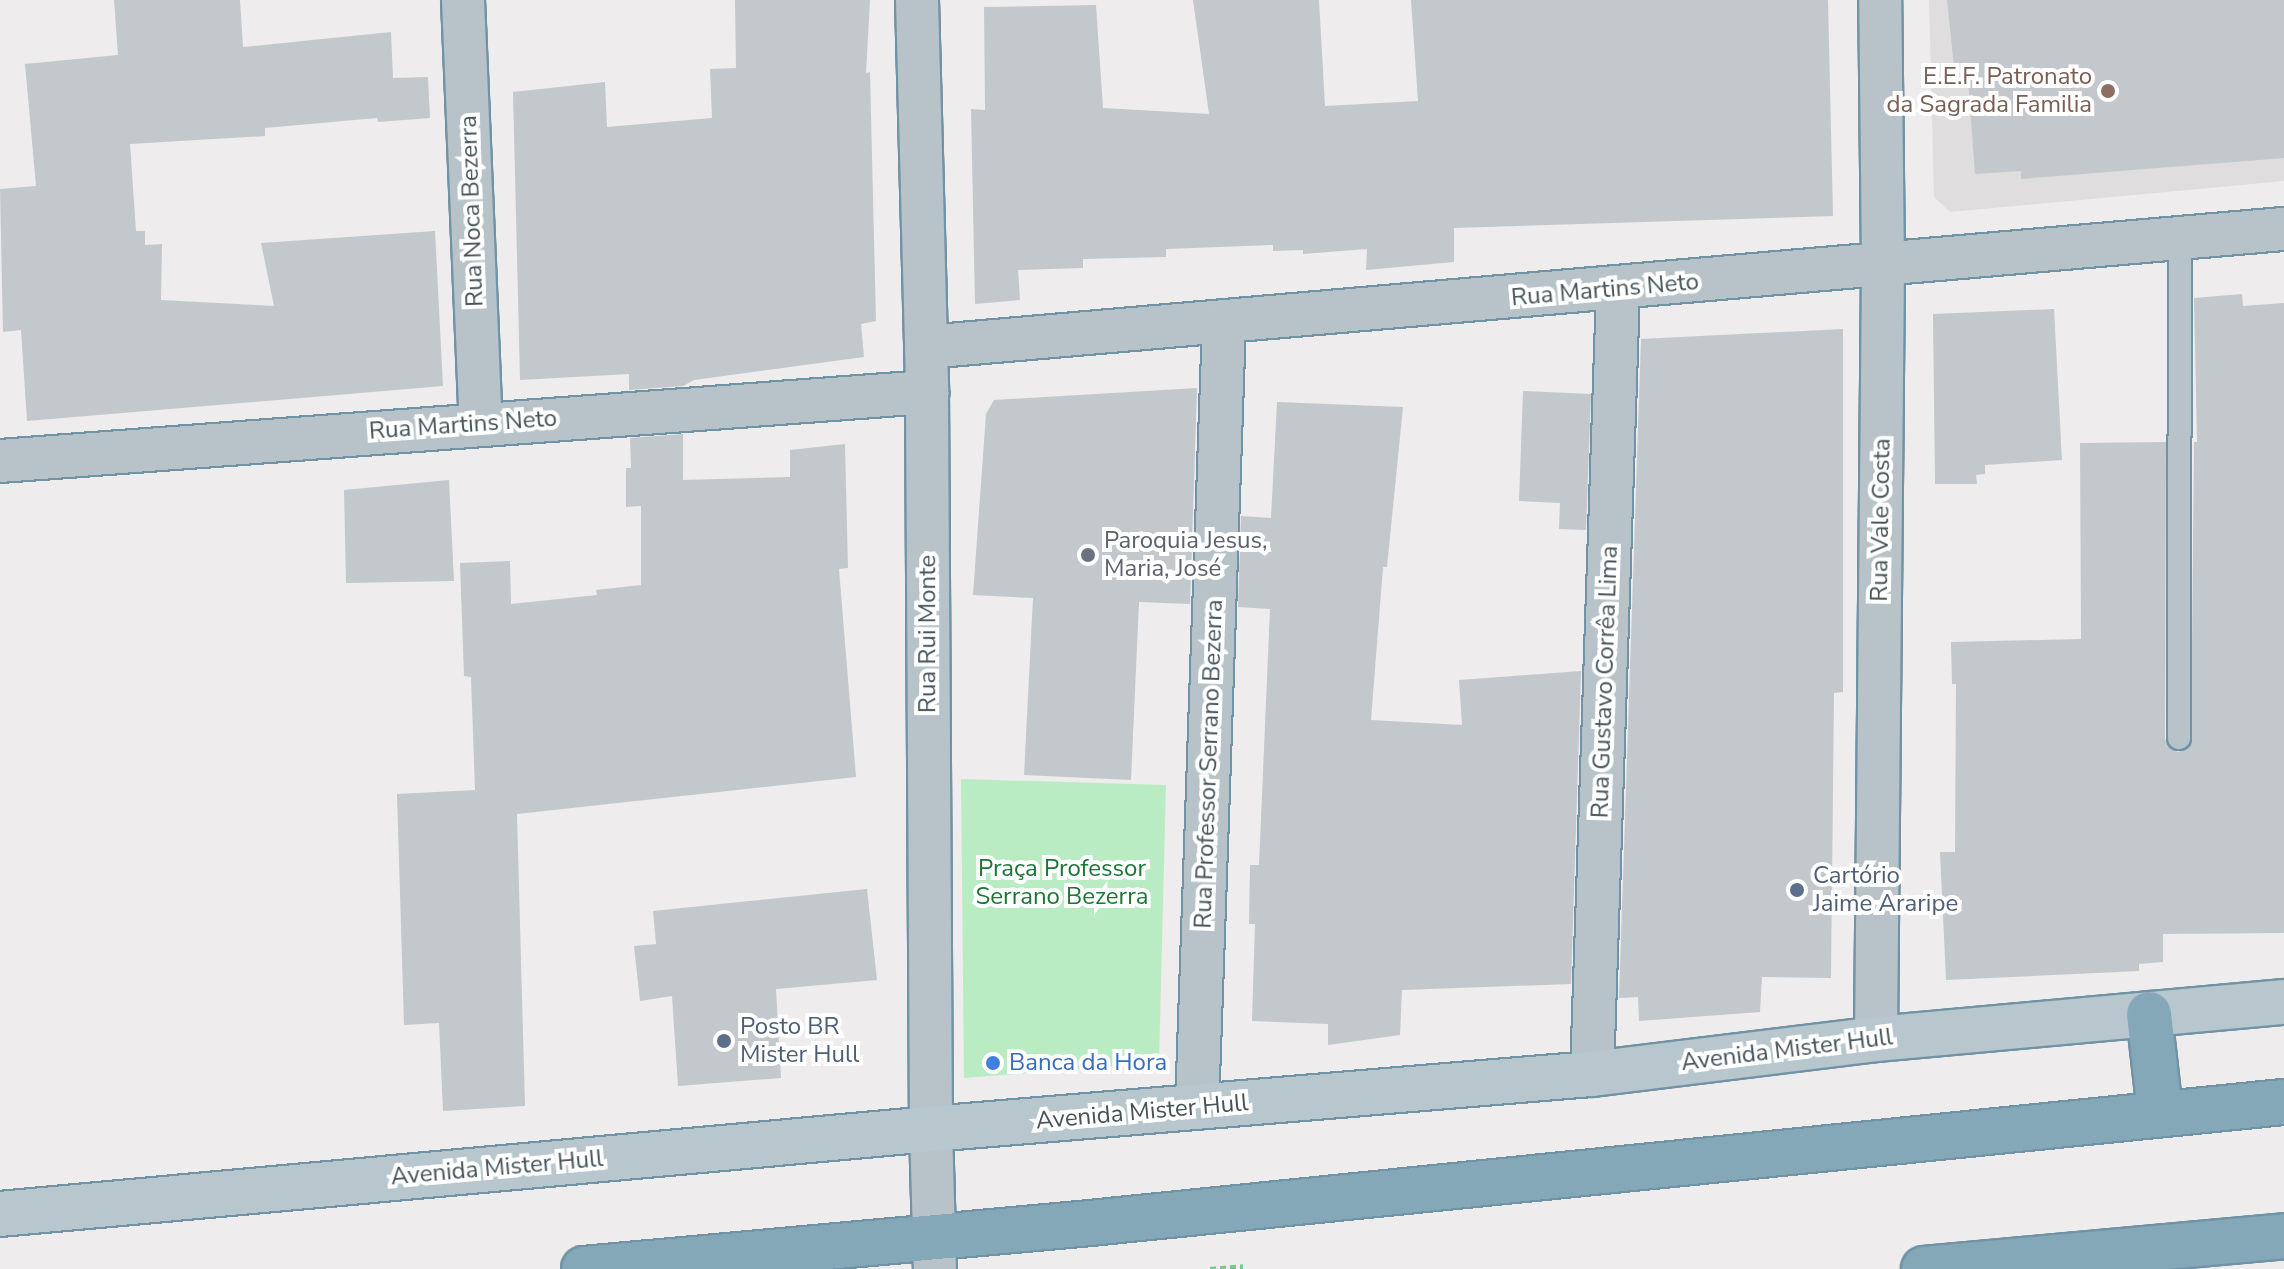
<!DOCTYPE html>
<meta charset="utf-8">
<style>
body{margin:0}
#map{position:relative;width:2284px;height:1269px;overflow:hidden;background:#eeecec;font-family:"Nunito Sans",sans-serif}
div>[style]{position:absolute}
.education>*{inset:0;background:#dfdddd}
.green>*{inset:0;background:#baecc4}
.building>*{inset:0;background:#c2c8cc}
.path>*{height:5px;margin-top:-2.5px;transform-origin:0;background:repeating-linear-gradient(90deg,#74c88f 0 6px,transparent 0 10px)}
.roads{filter:drop-shadow(2px 0 #7093a5) drop-shadow(-2px 0 #7093a5) drop-shadow(0 2px #7093a5) drop-shadow(0 -2px #7093a5)}
.lane>*{height:22px;margin:-11px;padding:0 11px;transform-origin:11px;border-radius:11px;background:#b7c3c8}
.street>*{height:42px;margin:-21px;padding:0 21px;transform-origin:21px;border-radius:21px;background:#b7c3c8}
.secondary>*{height:44px;margin:-22px;padding:0 22px;transform-origin:22px;border-radius:22px;background:#b8c6cd}
.highway>*{height:44px;margin:-22px;padding:0 22px;transform-origin:22px;border-radius:22px;background:#85a8b9}
.dots>*{width:22px;height:22px;translate:-50% -50%;box-sizing:border-box;border:4px solid #fff;border-radius:50%}
span{translate:-50% -50%;white-space:nowrap;text-align:center;line-height:1.15;-webkit-text-stroke:8px #fff;paint-order:stroke}
.education-label{font-size:24px;color:#785e54}
.right{translate:-100% -50%;text-align:right}
.street-label{font-size:24px;color:#455358}
.worship-label{font-size:24px;color:#5b616d}
.left{translate:0 -50%;text-align:left}
.park-label{font-size:24px;color:#1a7536}
.service-label{font-size:24px;color:#4e5e75}
.shop-label{font-size:24px;color:#366cbe}
</style>
<div id="map">
<div class="education">
<i style="clip-path:polygon(1929px 0,2284px 0,2284px 181px,1950px 212px,1934px 197px)"></i>
</div>
<div class="green">
<i style="clip-path:polygon(961px 779px,1166px 785px,1159px 1063px,964px 1078px)"></i>
</div>
<div class="building">
<i style="clip-path:polygon(114px 0,240px 0,243px 47px,391px 32px,393px 78px,428px 77px,430px 118px,378px 122px,377px 118px,265px 128px,265px 136px,130px 144px,136px 231px,145px 231px,145px 245px,162px 244px,161px 300px,274px 306px,261px 243px,435px 231px,443px 386px,27px 421px,21px 330px,3px 332px,0 189px,36px 186px,25px 64px,118px 55px)"></i>
<i style="clip-path:polygon(735px 0,870px 0,866px 73px,870px 72px,876px 321px,861px 324px,864px 357px,694px 380px,683px 386px,629px 390px,629px 374px,520px 380px,513px 92px,605px 82px,607px 127px,712px 118px,710px 69px,736px 68px)"></i>
<i style="clip-path:polygon(1193px 0,1319px 0,1325px 106px,1418px 101px,1411px 0,1828px 0,1833px 216px,1454px 228px,1454px 262px,1366px 270px,1367px 249px,1303px 254px,1303px 250px,1273px 251px,1273px 245px,1166px 249px,1166px 257px,1083px 259px,1083px 268px,1018px 270px,1020px 300px,975px 304px,971px 109px,985px 110px,984px 7px,1096px 5px,1103px 108px,1209px 114px)"></i>
<i style="clip-path:polygon(1947px 0,2284px 0,2284px 158px,2021px 179px,2021px 171px,1975px 174px,1967px 66px,1954px 67px)"></i>
<i style="clip-path:polygon(2242px 294px,2243px 306px,2284px 303px,2284px 933px,2163px 934px,2163px 962px,2139px 964px,2139px 971px,1946px 980px,1940px 852px,1955px 852px,1956px 684px,1952px 684px,1951px 642px,2081px 639px,2080px 443px,2166px 442px,2165px 738px,2167px 746px,2178px 752px,2191px 744px,2194px 442px,2197px 442px,2194px 298px)"></i>
<i style="clip-path:polygon(2054px 309px,2062px 460px,1985px 465px,1985px 474px,1976px 475px,1977px 484px,1935px 484px,1933px 314px)"></i>
<i style="clip-path:polygon(1843px 329px,1843px 692px,1834px 693px,1831px 978px,1762px 977px,1760px 1012px,1639px 1021px,1638px 997px,1619px 998px,1641px 339px)"></i>
<i style="clip-path:polygon(1197px 388px,1190px 604px,1139px 602px,1131px 780px,1024px 775px,1033px 598px,973px 595px,986px 414px,994px 400px)"></i>
<i style="clip-path:polygon(1523px 391px,1591px 394px,1586px 530px,1559px 529px,1560px 503px,1519px 501px)"></i>
<i style="clip-path:polygon(1277px 402px,1403px 407px,1387px 567px,1383px 567px,1371px 720px,1462px 725px,1459px 680px,1581px 671px,1571px 984px,1402px 990px,1400px 1035px,1328px 1045px,1328px 1024px,1252px 1021px,1255px 924px,1249px 924px,1250px 865px,1259px 865px,1270px 609px,1238px 607px,1241px 516px,1271px 518px)"></i>
<i style="clip-path:polygon(683px 434px,683px 480px,790px 477px,790px 450px,845px 444px,848px 568px,839px 569px,856px 777px,517px 814px,525px 1106px,443px 1111px,439px 1023px,404px 1025px,397px 794px,475px 790px,471px 677px,464px 676px,460px 563px,510px 561px,511px 604px,597px 595px,596px 590px,641px 585px,641px 506px,626px 507px,626px 468px,631px 468px,630px 438px)"></i>
<i style="clip-path:polygon(449px 480px,454px 581px,346px 583px,344px 490px)"></i>
<i style="clip-path:polygon(867px 889px,877px 980px,776px 989px,781px 1078px,678px 1086px,672px 996px,640px 1001px,634px 946px,656px 944px,653px 911px)"></i>
</div>
<div class="path">
<i style="left:1210px;top:1269px;width:33px;rotate:-5deg"></i>
</div>
<div class="roads">
<div class="lane">
<i style="left:2179px;top:738px;width:499px;rotate:-89.9deg"></i>
</div>
<div class="street">
<i style="left:463px;top:0;width:423px;rotate:87.6deg"></i>
<i style="left:917px;top:0;width:392px;rotate:88.5deg"></i>
<i style="left:927px;top:392px;width:737px;rotate:89.69deg"></i>
<i style="left:931px;top:1129px;width:140px;rotate:88.4deg"></i>
<i style="left:926px;top:347px;width:1363px;rotate:-4.97deg"></i>
<i style="left:0;top:461px;width:930px;rotate:-4.26deg"></i>
<i style="left:1876px;top:1039px;width:773px;rotate:-89.48deg"></i>
<i style="left:1883px;top:266px;width:266px;rotate:-90.6deg"></i>
<i style="left:1592px;top:1074px;width:785px;rotate:-88.1deg"></i>
<i style="left:1197px;top:1108px;width:785px;rotate:-88.03deg"></i>
</div>
<div class="secondary">
<i style="left:0;top:1214px;width:935px;rotate:-5.22deg"></i>
<i style="left:931px;top:1129px;width:663px;rotate:-4.76deg"></i>
<i style="left:1592px;top:1074px;width:286px;rotate:-7deg"></i>
<i style="left:1876px;top:1039px;width:410px;rotate:-5.2deg"></i>
</div>
<div class="highway">
<i style="left:2149px;top:1014px;width:99px;rotate:83.6deg"></i>
<i style="left:584px;top:1269px;width:508px;rotate:-5.19deg"></i>
<i style="left:1090px;top:1223px;width:1200px;rotate:-5.79deg"></i>
<i style="left:1924px;top:1269px;width:362px;rotate:-5.2deg"></i>
</div>
</div>
<div class="dots">
<i style="left:2108px;top:91px;background:#8d6e63"></i>
<i style="left:1088px;top:555px;background:#6b7280"></i>
<i style="left:1797px;top:890px;background:#5c6f8a"></i>
<i style="left:724px;top:1041px;background:#5c6f8a"></i>
<i style="left:993px;top:1063px;background:#3f7fe0"></i>
</div>
<div class="education-label">
<span class="right" style="left:2092px;top:91px">E.E.F. Patronato<br>da Sagrada Familia</span>
</div>
<div class="street-label">
<span style="left:472px;top:211px;rotate:-92deg">Rua Noca Bezerra</span>
<span style="left:1605px;top:290px;rotate:-5deg">Rua Martins Neto</span>
<span style="left:463px;top:425px;rotate:-4deg">Rua Martins Neto</span>
<span style="left:1881px;top:520px;rotate:-89deg">Rua Vale Costa</span>
<span style="left:928px;top:634px;rotate:-90deg">Rua Rui Monte</span>
<span style="left:1605px;top:682px;rotate:-88deg">Rua Gustavo Corrêa Lima</span>
<span style="left:1209px;top:764px;rotate:-88deg">Rua Professor Serrano Bezerra</span>
<span style="left:1787px;top:1050px;rotate:-7deg">Avenida Mister Hull</span>
<span style="left:1142px;top:1112px;rotate:-5deg">Avenida Mister Hull</span>
<span style="left:497px;top:1168px;rotate:-5deg">Avenida Mister Hull</span>
</div>
<div class="worship-label">
<span class="left" style="left:1104px;top:555px">Paroquia Jesus,<br>Maria, José</span>
</div>
<div class="park-label">
<span style="left:1062px;top:883px">Praça Professor<br>Serrano Bezerra</span>
</div>
<div class="service-label">
<span class="left" style="left:1813px;top:890px">Cartório<br>Jaime Araripe</span>
<span class="left" style="left:740px;top:1041px">Posto BR<br>Mister Hull</span>
</div>
<div class="shop-label">
<span class="left" style="left:1009px;top:1063px">Banca da Hora</span>
</div>
</div>
